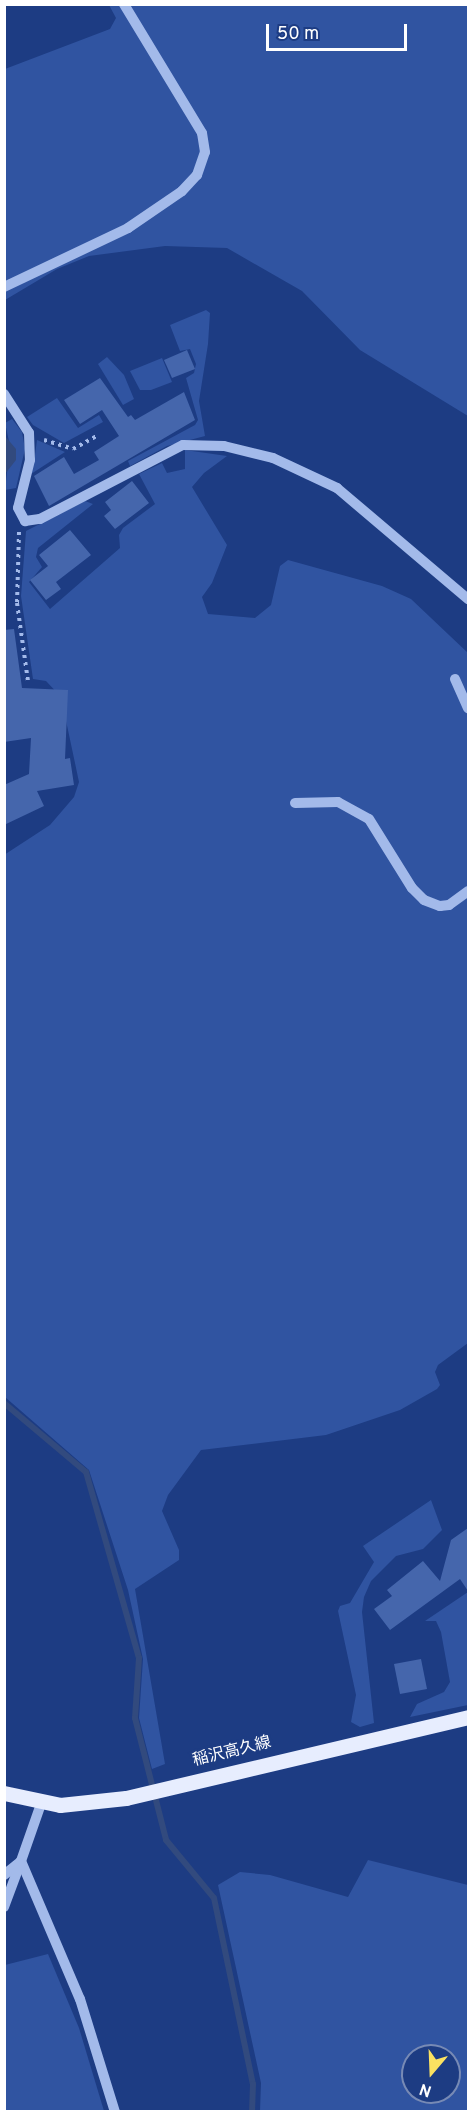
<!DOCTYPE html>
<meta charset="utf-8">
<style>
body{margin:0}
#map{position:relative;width:473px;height:2116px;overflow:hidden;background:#1d3c83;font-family:Overpass,"Noto Sans JP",sans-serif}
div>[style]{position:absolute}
.green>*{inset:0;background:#3054a1}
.water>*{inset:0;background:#324a7e}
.stream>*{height:6px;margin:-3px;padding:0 3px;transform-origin:3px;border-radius:3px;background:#324a7e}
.building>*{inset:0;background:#4566ac}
.path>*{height:4px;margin-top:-2px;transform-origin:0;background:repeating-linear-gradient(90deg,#a3baea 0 3px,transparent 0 7.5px)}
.minor>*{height:10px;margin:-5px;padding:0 5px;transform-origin:5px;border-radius:5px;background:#a3baea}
.major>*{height:15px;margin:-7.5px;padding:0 7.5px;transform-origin:7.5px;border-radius:7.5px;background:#e7edfe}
span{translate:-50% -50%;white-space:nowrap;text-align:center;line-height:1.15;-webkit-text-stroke:5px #1d3c83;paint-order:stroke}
.street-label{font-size:16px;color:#fff}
.frame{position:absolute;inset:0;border:6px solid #fff;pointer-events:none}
.north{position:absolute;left:401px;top:2044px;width:60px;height:60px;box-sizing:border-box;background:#1d3c83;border:2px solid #778ab5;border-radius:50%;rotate:199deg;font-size:16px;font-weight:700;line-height:24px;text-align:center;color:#fff}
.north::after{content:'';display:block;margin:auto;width:21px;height:27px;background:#fae161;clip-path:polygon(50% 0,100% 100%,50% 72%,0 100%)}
.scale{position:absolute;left:266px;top:24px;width:141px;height:27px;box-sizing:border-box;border:3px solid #fff;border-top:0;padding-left:8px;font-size:18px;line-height:21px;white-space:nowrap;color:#fff;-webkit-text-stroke:4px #1d3c83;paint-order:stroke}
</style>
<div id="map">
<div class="green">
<i style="clip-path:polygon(109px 5px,468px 5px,468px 416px,360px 350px,302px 291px,227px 248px,165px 246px,89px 256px,57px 269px,5px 300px,5px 69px,110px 29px,116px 18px)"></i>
<i style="clip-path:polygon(206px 310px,210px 313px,208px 344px,199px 401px,205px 436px,167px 446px,130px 466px,128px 461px,195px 425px,198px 420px,186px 378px,194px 373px,196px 364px,190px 349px,180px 351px,170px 325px)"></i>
<i style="clip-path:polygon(107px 357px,124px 375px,134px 399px,123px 405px,98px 364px)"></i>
<i style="clip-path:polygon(162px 358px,172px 382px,151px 390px,140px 390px,130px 371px)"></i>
<i style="clip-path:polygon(57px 398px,78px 428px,99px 415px,103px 422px,64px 443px,33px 425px,27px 417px)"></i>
<i style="clip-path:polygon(12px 419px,22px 432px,25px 449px,16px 488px,5px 490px,10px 446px,5px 423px)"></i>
<i style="clip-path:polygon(37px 440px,65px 452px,31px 474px,35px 455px)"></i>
<i style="clip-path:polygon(185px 450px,227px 456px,204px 473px,192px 487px,227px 545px,212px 583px,202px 597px,208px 614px,255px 618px,271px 605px,280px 566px,288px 560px,382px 586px,411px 599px,468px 653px,468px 1343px,438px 1365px,435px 1372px,440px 1385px,437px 1389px,400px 1410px,326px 1435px,201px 1450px,168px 1495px,162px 1511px,179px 1550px,179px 1560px,135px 1589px,165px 1764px,152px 1769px,139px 1718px,143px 1659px,128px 1590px,89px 1470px,5px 1397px,4px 855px,50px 825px,74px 797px,79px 782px,61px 697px,46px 681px,33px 679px,21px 596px,26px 531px,85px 501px,93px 504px,38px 548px,36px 557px,42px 567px,29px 582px,50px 609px,120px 548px,119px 535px,123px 528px,155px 504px,139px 474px,162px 463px,167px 473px,185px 469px)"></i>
<i style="clip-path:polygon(431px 1500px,442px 1530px,423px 1549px,396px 1556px,371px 1581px,364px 1597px,362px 1612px,374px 1723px,360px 1727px,351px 1722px,356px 1695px,338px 1611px,340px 1606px,350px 1603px,374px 1562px,363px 1546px)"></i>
<i style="clip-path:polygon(468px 1592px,468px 1705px,410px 1717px,417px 1704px,444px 1692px,450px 1682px,441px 1632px,436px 1621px,425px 1621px)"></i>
<i style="clip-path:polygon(evenodd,368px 1860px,468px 1885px,468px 2111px,260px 2111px,261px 2083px,218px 1885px,240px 1872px,270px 1875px,348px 1897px,368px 1860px,413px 2056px,449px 2056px,449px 2092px,413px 2092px,413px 2056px)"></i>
<i style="clip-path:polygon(48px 1954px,79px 2028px,104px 2111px,5px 2111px,5px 1965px)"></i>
</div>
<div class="water">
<i style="clip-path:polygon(5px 436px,16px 449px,16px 460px,5px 474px)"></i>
</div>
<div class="stream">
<i style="left:4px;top:1403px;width:107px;rotate:40.1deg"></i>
<i style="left:86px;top:1472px;width:193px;rotate:74.1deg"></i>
<i style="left:139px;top:1658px;width:60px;rotate:93.8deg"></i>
<i style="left:135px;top:1718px;width:126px;rotate:75.7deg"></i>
<i style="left:166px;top:1840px;width:75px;rotate:50.4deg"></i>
<i style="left:214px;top:1898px;width:190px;rotate:78.2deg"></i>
<i style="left:253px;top:2084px;width:28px;rotate:92deg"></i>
</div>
<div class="building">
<i style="clip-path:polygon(187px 350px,195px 369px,172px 378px,164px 360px)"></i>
<i style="clip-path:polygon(100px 378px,128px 417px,131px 415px,135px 420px,184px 392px,195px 420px,49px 506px,34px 476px,64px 457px,74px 474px,99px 460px,94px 452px,119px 436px,102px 410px,80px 424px,64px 400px)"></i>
<i style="clip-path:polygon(132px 481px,149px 503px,115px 529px,104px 516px,111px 510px,105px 502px)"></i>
<i style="clip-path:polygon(70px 530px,91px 555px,56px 582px,61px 589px,46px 600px,30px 580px,48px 566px,39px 555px)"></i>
<i style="clip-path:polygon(14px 629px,22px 688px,68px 690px,65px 759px,70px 758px,74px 785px,37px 791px,44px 806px,4px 825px,4px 785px,29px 774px,31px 738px,4px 742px,4px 630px)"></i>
<i style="clip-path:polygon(468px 1528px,468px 1591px,460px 1579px,390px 1630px,374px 1609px,392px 1596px,387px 1590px,423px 1561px,440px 1581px,451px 1540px)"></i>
<i style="clip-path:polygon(421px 1659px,427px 1689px,400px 1694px,394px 1664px)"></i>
</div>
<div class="path">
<i style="left:44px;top:440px;width:30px;rotate:17deg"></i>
<i style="left:73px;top:449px;width:26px;rotate:-29deg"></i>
<i style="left:19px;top:532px;width:71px;rotate:91.6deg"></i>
<i style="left:17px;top:603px;width:79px;rotate:82deg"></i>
</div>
<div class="minor">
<i style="left:4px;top:287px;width:137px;rotate:-25.4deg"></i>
<i style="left:128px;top:228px;width:65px;rotate:-34.4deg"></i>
<i style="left:182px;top:191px;width:22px;rotate:-47deg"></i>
<i style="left:197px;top:175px;width:24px;rotate:-71deg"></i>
<i style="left:205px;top:152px;width:19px;rotate:-99deg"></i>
<i style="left:202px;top:133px;width:151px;rotate:-121.2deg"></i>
<i style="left:4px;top:394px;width:46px;rotate:57.3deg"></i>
<i style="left:29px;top:433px;width:27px;rotate:88deg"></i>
<i style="left:30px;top:460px;width:49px;rotate:104deg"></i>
<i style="left:18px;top:508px;width:15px;rotate:62deg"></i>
<i style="left:25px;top:521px;width:15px;rotate:-8deg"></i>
<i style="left:40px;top:519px;width:161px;rotate:-27.4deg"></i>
<i style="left:183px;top:445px;width:41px;rotate:1.4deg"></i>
<i style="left:224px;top:446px;width:50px;rotate:13.8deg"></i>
<i style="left:273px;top:458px;width:71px;rotate:25.1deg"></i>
<i style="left:337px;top:488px;width:172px;rotate:40.3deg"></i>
<i style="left:455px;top:679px;width:32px;rotate:66deg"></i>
<i style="left:295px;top:803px;width:43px;rotate:-1.3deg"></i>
<i style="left:338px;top:802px;width:35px;rotate:29deg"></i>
<i style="left:369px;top:819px;width:81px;rotate:58.1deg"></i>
<i style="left:412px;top:888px;width:17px;rotate:45deg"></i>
<i style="left:424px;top:900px;width:17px;rotate:21deg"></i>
<i style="left:440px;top:906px;width:9px;rotate:-6deg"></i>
<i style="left:449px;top:905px;width:24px;rotate:-36deg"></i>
<i style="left:21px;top:1861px;width:150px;rotate:66.9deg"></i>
<i style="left:80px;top:1999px;width:118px;rotate:72.8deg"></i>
<i style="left:4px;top:1875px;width:22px;rotate:-39deg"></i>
<i style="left:21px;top:1861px;width:60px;rotate:-70.7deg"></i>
<i style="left:4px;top:1907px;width:46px;rotate:-69.6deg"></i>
</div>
<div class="major">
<i style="left:4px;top:1793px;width:57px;rotate:12.1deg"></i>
<i style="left:60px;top:1805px;width:66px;rotate:-6.1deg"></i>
<i style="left:126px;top:1798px;width:351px;rotate:-13.3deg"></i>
</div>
<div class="street-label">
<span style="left:232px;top:1752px;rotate:-14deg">稲沢高久線</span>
</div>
<div class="frame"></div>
<div class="north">N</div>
<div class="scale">50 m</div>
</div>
